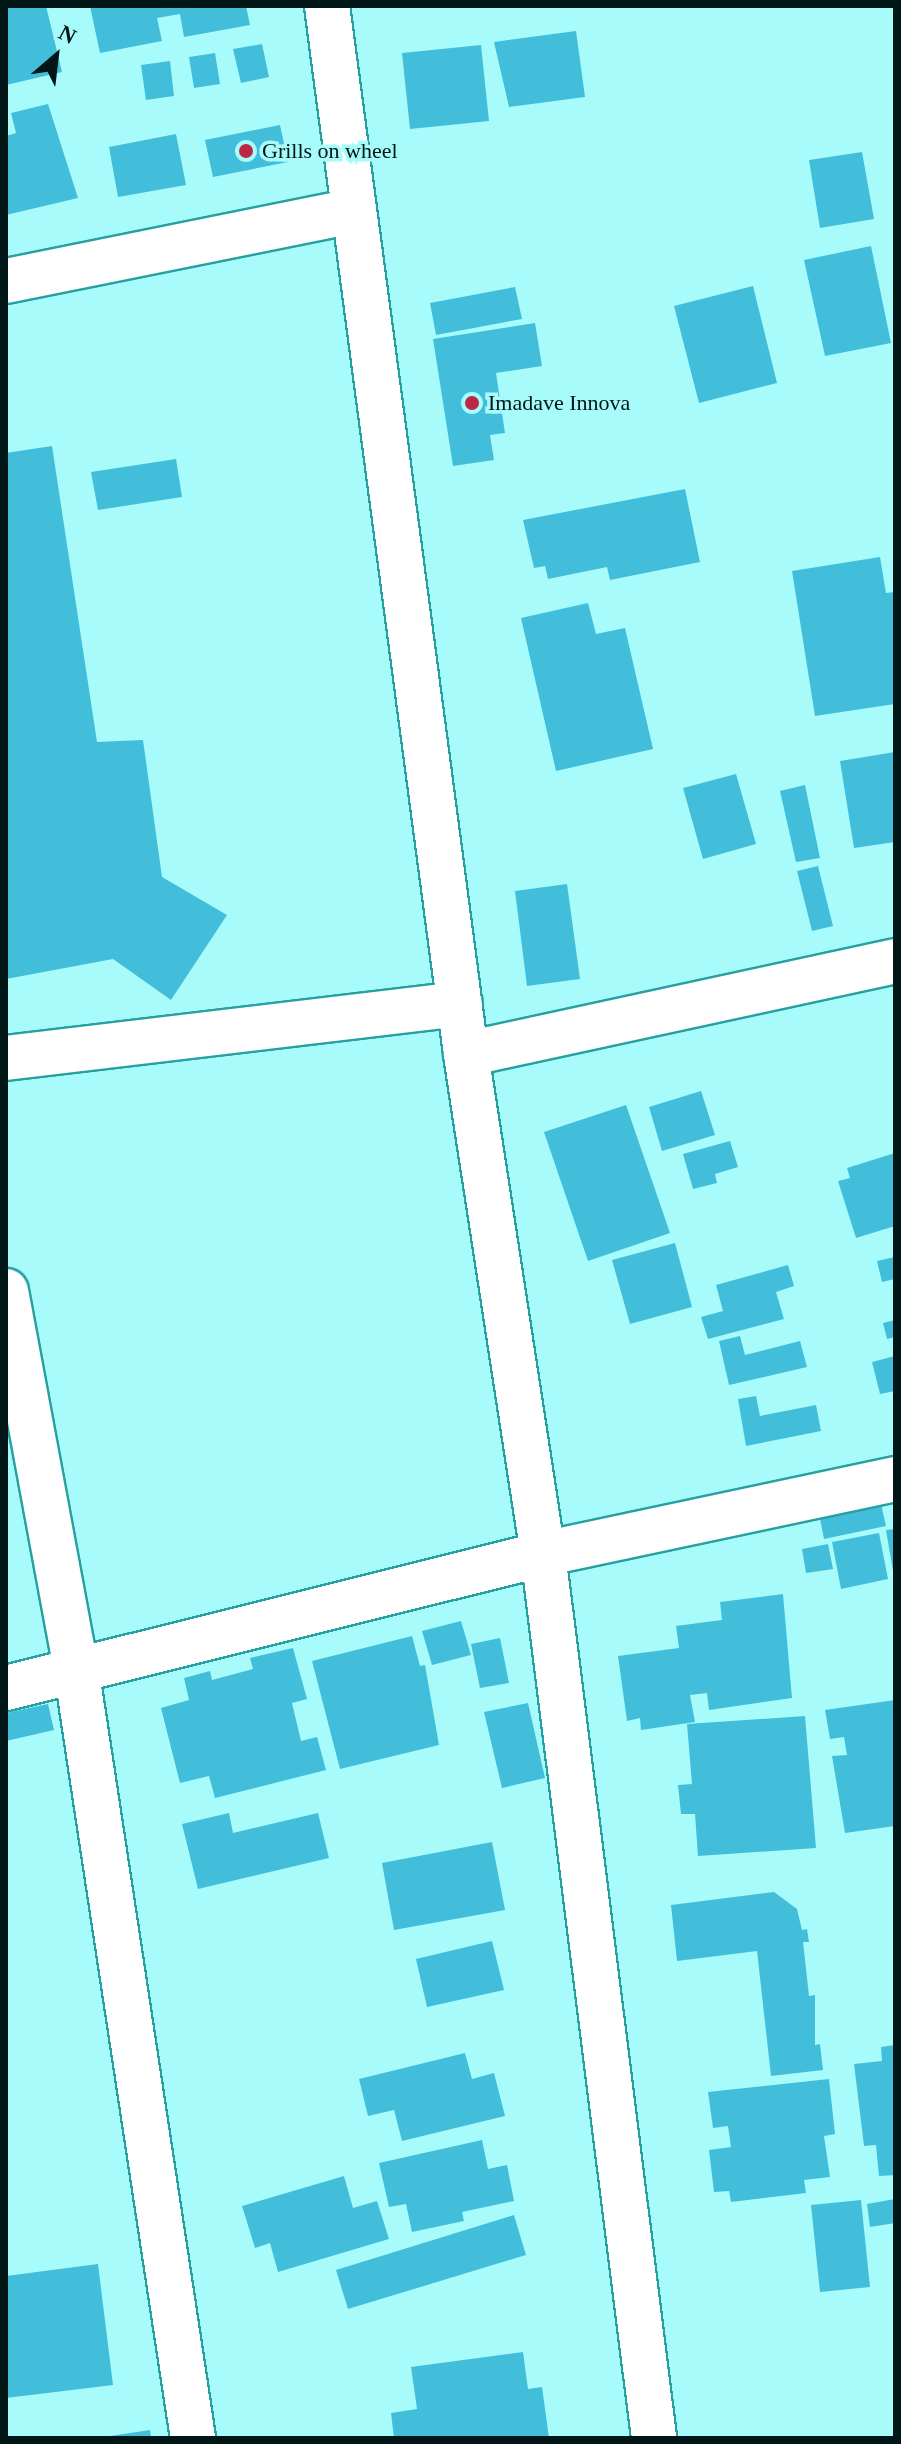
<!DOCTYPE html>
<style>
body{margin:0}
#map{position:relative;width:901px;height:2444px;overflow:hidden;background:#a8fbfb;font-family:Georgia,serif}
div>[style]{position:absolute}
.building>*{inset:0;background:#43beda}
.roads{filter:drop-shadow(2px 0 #27a0a2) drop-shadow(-2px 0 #27a0a2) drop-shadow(0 2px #27a0a2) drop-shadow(0 -2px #27a0a2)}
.minor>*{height:44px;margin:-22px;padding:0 22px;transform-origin:22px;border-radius:22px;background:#fff}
.dots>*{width:22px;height:22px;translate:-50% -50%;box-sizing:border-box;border:4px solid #a8fbfb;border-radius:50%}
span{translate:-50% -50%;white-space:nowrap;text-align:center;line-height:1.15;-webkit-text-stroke:7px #a8fbfb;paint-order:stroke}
.poi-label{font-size:22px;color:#011617}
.left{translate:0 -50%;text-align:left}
.frame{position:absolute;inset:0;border:8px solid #011617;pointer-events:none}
.north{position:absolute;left:16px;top:16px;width:80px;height:80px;-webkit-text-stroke:6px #a8fbfb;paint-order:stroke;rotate:28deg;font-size:22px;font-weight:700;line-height:32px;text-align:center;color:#011617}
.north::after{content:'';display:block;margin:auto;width:28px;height:36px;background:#011617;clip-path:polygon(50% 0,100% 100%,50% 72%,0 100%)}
</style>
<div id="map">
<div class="building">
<i style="clip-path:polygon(6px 6px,46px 6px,62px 72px,6px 85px)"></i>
<i style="clip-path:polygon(90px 6px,246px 6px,250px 25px,184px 37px,180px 14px,157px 18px,162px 41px,100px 53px)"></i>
<i style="clip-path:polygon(576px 31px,585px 97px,509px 107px,494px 42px)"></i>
<i style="clip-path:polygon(262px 44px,269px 77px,241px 83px,233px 49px)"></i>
<i style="clip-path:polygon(481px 45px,489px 121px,410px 129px,402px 53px)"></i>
<i style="clip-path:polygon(215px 53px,220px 84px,194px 88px,189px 57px)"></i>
<i style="clip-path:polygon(170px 61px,174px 96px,146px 100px,141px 65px)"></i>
<i style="clip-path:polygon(48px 104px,78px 198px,6px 215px,6px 136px,16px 133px,11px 113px)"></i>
<i style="clip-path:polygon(280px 125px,288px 162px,213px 177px,205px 140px)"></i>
<i style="clip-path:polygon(176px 134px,186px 185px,118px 197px,109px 147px)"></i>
<i style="clip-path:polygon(862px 152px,874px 219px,820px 228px,809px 160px)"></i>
<i style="clip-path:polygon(871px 246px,891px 343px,825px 356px,804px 260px)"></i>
<i style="clip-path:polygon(753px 286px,777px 383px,699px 403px,674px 306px)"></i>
<i style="clip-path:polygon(515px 287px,522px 319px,436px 335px,430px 303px)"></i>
<i style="clip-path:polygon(535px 323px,542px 366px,496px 373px,505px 433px,490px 435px,494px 460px,453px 466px,433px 339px)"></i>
<i style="clip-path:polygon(52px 446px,97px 742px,143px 740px,162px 877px,227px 915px,171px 1000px,113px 959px,6px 979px,6px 453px)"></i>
<i style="clip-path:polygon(176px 459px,182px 497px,98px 510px,91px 472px)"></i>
<i style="clip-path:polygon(685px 489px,700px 562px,610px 580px,607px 567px,548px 579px,545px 566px,534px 568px,523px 520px)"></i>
<i style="clip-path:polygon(880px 557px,886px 593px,895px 592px,895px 704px,815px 716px,792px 571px)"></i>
<i style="clip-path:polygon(588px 603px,596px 634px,625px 628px,653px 749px,556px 771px,521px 618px)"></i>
<i style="clip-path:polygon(895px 752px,895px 842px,854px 848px,840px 761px)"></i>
<i style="clip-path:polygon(736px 774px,756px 844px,703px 859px,683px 788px)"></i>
<i style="clip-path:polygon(805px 785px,820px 858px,796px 862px,780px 791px)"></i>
<i style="clip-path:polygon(818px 866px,833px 926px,812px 931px,797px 871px)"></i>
<i style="clip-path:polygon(567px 884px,580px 979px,527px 986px,515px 891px)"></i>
<i style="clip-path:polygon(701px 1091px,715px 1135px,662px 1151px,649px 1107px)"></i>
<i style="clip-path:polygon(626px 1105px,670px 1233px,588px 1261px,544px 1132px)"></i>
<i style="clip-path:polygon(730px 1141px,738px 1167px,715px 1174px,717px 1183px,693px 1189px,683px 1154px)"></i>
<i style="clip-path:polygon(895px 1153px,895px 1226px,856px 1238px,838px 1181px,850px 1178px,847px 1168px)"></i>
<i style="clip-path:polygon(675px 1243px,692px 1307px,630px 1324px,612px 1260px)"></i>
<i style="clip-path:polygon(895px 1257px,895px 1279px,882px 1282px,877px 1261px)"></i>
<i style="clip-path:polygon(788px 1265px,794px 1286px,776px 1292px,784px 1319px,708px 1339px,701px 1317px,723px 1311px,716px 1285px)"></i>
<i style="clip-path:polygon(895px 1320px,895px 1337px,887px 1339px,883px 1323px)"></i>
<i style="clip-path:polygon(740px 1336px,745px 1355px,800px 1341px,807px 1367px,729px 1385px,719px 1341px)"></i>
<i style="clip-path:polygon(895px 1356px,895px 1391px,880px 1394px,872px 1362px)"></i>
<i style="clip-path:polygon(756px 1396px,760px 1416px,816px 1405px,821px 1431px,746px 1446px,738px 1399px)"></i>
<i style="clip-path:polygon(879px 1495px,886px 1526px,824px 1539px,818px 1508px)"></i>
<i style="clip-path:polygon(895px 1529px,895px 1571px,893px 1571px,886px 1530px)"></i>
<i style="clip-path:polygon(879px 1533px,888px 1579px,841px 1589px,832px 1542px)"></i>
<i style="clip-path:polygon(828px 1544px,833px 1569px,806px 1573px,802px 1549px)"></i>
<i style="clip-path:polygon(783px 1594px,792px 1698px,709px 1710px,707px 1693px,690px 1695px,695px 1722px,641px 1730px,640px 1718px,627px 1721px,618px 1656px,679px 1648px,676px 1626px,722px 1620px,720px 1602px)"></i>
<i style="clip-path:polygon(461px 1621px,471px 1655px,432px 1665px,422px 1631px)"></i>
<i style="clip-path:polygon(412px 1636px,420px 1666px,425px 1665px,439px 1745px,340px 1769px,312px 1661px)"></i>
<i style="clip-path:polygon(500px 1638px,509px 1683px,480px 1688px,471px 1644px)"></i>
<i style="clip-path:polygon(293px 1648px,307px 1699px,292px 1703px,301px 1741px,317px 1737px,326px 1770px,215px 1798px,209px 1776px,180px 1783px,161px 1708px,189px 1700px,184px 1678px,210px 1671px,212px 1680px,253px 1669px,250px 1658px)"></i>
<i style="clip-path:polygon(895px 1700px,895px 1826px,845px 1833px,832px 1756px,847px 1755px,844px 1737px,830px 1739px,825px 1710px)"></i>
<i style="clip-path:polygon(528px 1703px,545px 1778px,502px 1788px,484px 1712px)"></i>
<i style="clip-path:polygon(48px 1704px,54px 1730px,6px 1741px,6px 1713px)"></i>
<i style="clip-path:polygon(805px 1716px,816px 1848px,698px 1856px,695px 1814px,681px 1814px,678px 1785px,692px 1784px,687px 1724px)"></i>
<i style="clip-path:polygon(229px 1813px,233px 1833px,318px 1813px,329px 1858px,198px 1889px,182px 1824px)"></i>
<i style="clip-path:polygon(492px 1842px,505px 1910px,394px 1930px,382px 1863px)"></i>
<i style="clip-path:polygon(774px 1892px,797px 1909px,802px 1930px,807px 1929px,809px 1942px,803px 1942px,809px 1996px,815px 1995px,815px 2045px,820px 2044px,823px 2070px,771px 2076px,757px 1951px,677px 1961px,671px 1905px)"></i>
<i style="clip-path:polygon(492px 1941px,504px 1990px,427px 2007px,416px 1959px)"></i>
<i style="clip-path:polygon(895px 2045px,895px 2175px,879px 2176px,876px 2145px,864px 2146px,854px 2064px,882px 2061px,881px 2047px)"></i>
<i style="clip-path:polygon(465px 2053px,472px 2079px,494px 2073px,505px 2116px,402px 2141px,394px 2110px,368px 2116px,359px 2079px)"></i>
<i style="clip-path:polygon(829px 2079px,835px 2134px,824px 2136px,830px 2177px,804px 2180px,806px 2193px,731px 2202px,729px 2191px,714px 2192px,709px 2150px,731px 2147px,728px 2126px,713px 2128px,708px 2092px)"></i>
<i style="clip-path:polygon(482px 2140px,488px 2169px,507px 2165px,514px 2201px,462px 2212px,464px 2221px,412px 2232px,406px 2204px,389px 2207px,379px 2163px)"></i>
<i style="clip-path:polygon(344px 2176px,353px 2208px,377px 2201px,389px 2239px,278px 2272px,270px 2243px,255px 2248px,242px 2206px)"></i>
<i style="clip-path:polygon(895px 2199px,895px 2223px,870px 2227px,867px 2204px)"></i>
<i style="clip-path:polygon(861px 2200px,870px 2287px,820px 2292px,811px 2205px)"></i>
<i style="clip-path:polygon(514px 2215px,526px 2255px,348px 2309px,336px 2270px)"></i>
<i style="clip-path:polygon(98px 2264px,113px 2385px,6px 2398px,6px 2276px)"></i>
<i style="clip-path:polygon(523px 2352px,528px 2389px,542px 2387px,549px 2438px,394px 2438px,391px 2413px,417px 2409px,411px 2367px)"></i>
<i style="clip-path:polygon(150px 2430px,151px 2438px,110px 2438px,110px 2436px)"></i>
</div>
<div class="roads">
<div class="minor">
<i style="left:327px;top:6px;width:1057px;rotate:82.44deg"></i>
<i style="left:466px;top:1054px;width:506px;rotate:81.25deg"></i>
<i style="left:543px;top:1554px;width:891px;rotate:82.84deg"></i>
<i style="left:6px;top:281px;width:354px;rotate:-11.4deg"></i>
<i style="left:466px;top:1054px;width:439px;rotate:-12.2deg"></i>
<i style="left:6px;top:1058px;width:457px;rotate:-6.8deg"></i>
<i style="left:6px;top:1291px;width:383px;rotate:79.5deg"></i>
<i style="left:76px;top:1668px;width:779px;rotate:81.36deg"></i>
<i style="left:6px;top:1688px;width:553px;rotate:-14.01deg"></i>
<i style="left:543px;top:1554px;width:360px;rotate:-12deg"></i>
</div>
</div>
<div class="dots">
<i style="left:246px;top:151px;background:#ba2844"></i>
<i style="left:472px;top:403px;background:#ba2844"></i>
</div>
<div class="poi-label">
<span class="left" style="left:262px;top:151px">Grills on wheel</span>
<span class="left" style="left:488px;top:403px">Imadave Innova</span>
</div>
<div class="frame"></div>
<div class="north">N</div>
</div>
